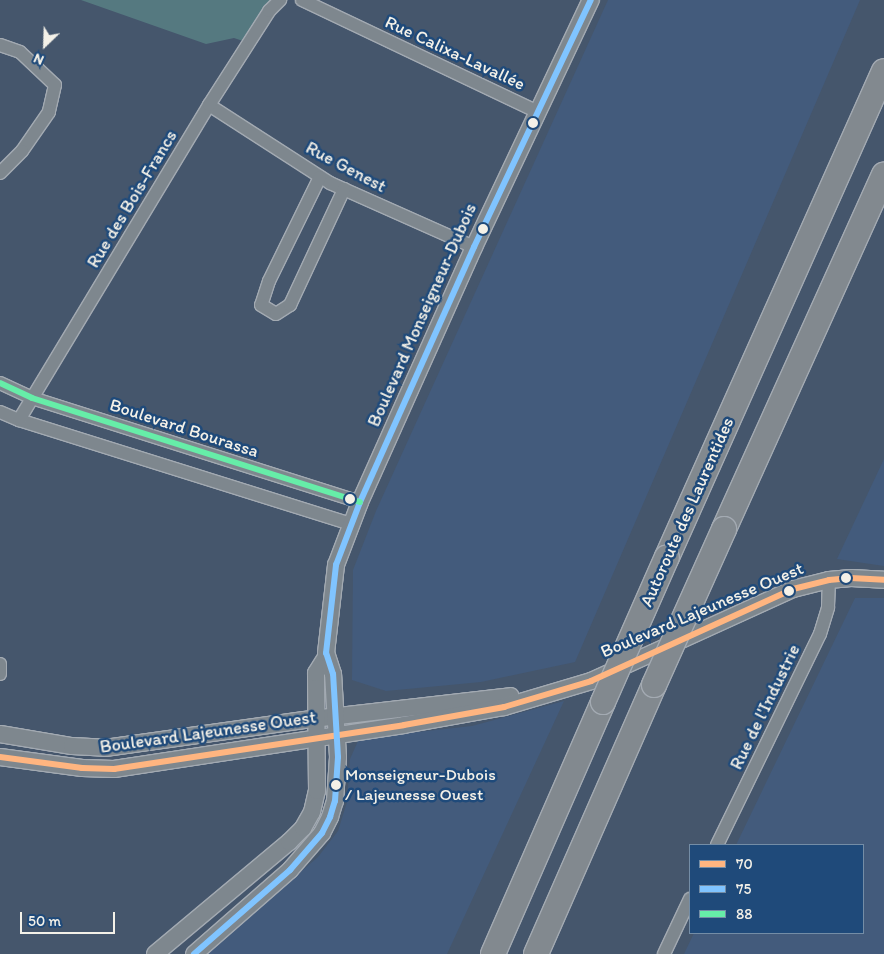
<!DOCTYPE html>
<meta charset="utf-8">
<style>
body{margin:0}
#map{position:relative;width:884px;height:954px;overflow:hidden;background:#45566c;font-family:Itim,sans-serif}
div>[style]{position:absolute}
.built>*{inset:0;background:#435b7c}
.green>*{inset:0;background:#557980}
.roads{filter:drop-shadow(1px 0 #a3aab2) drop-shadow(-1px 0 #a3aab2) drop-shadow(0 1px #a3aab2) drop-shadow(0 -1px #a3aab2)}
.minor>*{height:12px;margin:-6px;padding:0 6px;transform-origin:6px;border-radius:6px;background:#7e878e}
.tertiary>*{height:16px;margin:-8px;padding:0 8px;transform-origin:8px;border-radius:8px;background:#7e878e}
.motorway>*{height:24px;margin:-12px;padding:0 12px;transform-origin:12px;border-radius:12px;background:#82898f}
.bridges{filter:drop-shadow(1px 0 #a3aab2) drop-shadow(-1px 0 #a3aab2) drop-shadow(0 1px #a3aab2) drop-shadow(0 -1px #a3aab2)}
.motorway-bridge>*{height:24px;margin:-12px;padding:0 12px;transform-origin:12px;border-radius:12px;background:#82898f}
.bus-1>*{height:6px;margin:-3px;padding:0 3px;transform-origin:3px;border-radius:3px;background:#ffb580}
.bus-2>*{height:6px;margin:-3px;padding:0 3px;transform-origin:3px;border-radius:3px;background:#80c4ff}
.bus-3>*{height:6px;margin:-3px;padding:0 3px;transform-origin:3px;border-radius:3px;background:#66eda8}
.dots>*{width:14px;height:14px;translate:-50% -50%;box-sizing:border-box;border:2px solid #1f4a7a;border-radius:50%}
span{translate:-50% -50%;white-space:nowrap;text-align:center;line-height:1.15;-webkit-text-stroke:5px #1f4a7a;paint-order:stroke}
.bus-label{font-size:17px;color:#f4f1e8}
.left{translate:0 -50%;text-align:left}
.street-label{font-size:18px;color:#f4f1e8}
.legend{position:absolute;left:689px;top:844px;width:175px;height:90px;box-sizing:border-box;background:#1f4a7a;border:1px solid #748da6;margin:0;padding:6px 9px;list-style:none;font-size:15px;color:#f4f1e8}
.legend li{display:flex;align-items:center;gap:10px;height:25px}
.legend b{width:25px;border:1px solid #748da6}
.north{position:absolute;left:20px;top:20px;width:50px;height:50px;-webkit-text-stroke:4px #1f4a7a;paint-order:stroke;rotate:204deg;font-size:14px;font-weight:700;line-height:20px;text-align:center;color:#f4f1e8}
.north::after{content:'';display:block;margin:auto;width:18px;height:22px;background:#f4f1e8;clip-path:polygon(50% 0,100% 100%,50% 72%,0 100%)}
.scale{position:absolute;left:20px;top:912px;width:95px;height:22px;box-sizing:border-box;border:2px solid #f4f1e8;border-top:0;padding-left:6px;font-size:15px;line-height:18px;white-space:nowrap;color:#f4f1e8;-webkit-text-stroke:4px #1f4a7a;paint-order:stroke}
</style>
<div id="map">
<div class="built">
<i style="clip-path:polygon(608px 0,860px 0,575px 662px,481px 682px,386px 691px,352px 680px,353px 570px,376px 511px)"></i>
<i style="clip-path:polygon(884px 459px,884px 566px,837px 559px)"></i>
<i style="clip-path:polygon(855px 598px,884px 598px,884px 954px,684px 954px,694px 933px,863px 933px,863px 845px,736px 845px)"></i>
<i style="clip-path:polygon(564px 701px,447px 954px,205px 954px,318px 857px,338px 831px,347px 802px,350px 759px,358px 741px,364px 738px,472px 726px)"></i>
</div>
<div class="green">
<i style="clip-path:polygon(81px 0,280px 0,249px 43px,234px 38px,206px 44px)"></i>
</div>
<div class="roads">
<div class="minor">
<i style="left:302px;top:0;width:261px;rotate:25.4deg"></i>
<i style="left:0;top:45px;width:21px;rotate:19deg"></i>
<i style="left:20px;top:52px;width:48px;rotate:43.3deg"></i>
<i style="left:55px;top:85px;width:28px;rotate:103deg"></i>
<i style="left:49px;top:112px;width:47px;rotate:124.7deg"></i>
<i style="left:22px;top:151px;width:31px;rotate:135deg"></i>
<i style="left:209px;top:105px;width:144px;rotate:32.8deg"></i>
<i style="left:330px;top:183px;width:158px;rotate:24deg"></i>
<i style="left:320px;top:177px;width:116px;rotate:116.1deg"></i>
<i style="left:269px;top:281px;width:25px;rotate:108deg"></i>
<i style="left:261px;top:305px;width:17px;rotate:31deg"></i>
<i style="left:276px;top:314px;width:17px;rotate:-33deg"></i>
<i style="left:290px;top:305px;width:128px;rotate:-65deg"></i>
<i style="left:0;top:383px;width:35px;rotate:25deg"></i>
<i style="left:32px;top:398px;width:344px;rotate:17.6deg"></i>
<i style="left:0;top:412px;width:21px;rotate:23deg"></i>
<i style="left:19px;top:420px;width:347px;rotate:17.4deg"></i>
<i style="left:19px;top:420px;width:368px;rotate:-58.9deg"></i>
<i style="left:209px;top:105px;width:112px;rotate:-57.4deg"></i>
<i style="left:269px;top:11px;width:16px;rotate:-45deg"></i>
<i style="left:0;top:664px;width:10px;rotate:90deg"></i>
<i style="left:717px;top:845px;width:235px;rotate:-64deg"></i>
<i style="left:820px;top:634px;width:28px;rotate:-73deg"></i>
<i style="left:828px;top:607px;width:27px;rotate:-88deg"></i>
<i style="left:664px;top:954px;width:61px;rotate:-64.7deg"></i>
</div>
<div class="tertiary">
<i style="left:0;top:734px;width:73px;rotate:9.5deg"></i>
<i style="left:72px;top:746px;width:33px;rotate:3deg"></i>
<i style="left:105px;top:748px;width:201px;rotate:-8deg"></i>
<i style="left:304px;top:720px;width:208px;rotate:-6.6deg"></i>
<i style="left:0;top:757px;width:83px;rotate:7.6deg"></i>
<i style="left:82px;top:768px;width:32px;rotate:2deg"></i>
<i style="left:114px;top:769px;width:293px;rotate:-8.6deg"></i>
<i style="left:404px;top:725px;width:102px;rotate:-10.2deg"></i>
<i style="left:504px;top:707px;width:91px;rotate:-16.6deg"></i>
<i style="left:591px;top:681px;width:222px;rotate:-24.5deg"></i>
<i style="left:793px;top:589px;width:37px;rotate:-14deg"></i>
<i style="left:829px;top:580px;width:22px;rotate:-5deg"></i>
<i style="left:851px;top:578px;width:33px;rotate:3deg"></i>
<i style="left:155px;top:954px;width:175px;rotate:-39.9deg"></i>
<i style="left:289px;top:842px;width:20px;rotate:-45deg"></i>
<i style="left:303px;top:828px;width:18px;rotate:-61deg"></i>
<i style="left:312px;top:812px;width:22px;rotate:-77deg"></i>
<i style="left:317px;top:791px;width:118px;rotate:-90.5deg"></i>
<i style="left:316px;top:673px;width:19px;rotate:-58deg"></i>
<i style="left:194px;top:954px;width:128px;rotate:-41.2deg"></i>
<i style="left:290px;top:870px;width:49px;rotate:-49.1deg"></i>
<i style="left:322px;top:833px;width:18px;rotate:-63deg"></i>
<i style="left:330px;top:817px;width:17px;rotate:-73deg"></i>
<i style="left:335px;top:801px;width:44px;rotate:-86.1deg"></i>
<i style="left:338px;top:757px;width:83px;rotate:-93.4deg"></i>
<i style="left:333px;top:674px;width:22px;rotate:-108deg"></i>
<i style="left:326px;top:653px;width:89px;rotate:-83.5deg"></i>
<i style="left:336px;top:565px;width:67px;rotate:-69.1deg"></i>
<i style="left:360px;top:502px;width:279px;rotate:-65.9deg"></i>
<i style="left:474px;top:247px;width:273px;rotate:-64.7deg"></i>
</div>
<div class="motorway">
<i style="left:724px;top:529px;width:389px;rotate:-65.7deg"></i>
<i style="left:667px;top:557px;width:532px;rotate:-65.94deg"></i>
<i style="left:493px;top:954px;width:275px;rotate:-66.4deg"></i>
<i style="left:536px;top:954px;width:294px;rotate:-66.3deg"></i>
</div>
</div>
<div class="bridges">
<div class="motorway-bridge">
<i style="left:654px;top:685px;width:171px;rotate:-65.8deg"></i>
<i style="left:603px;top:702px;width:158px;rotate:-66.2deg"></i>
</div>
</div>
<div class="bus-1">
<i style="left:0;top:757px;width:83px;rotate:7.6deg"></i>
<i style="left:82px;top:768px;width:32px;rotate:2deg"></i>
<i style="left:114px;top:769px;width:293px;rotate:-8.6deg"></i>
<i style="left:404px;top:725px;width:102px;rotate:-10.2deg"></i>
<i style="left:504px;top:707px;width:91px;rotate:-16.6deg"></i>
<i style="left:591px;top:681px;width:222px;rotate:-24.5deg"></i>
<i style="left:793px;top:589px;width:37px;rotate:-14deg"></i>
<i style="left:829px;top:580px;width:22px;rotate:-5deg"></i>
<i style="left:851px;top:578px;width:33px;rotate:3deg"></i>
</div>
<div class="bus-2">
<i style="left:194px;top:954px;width:128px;rotate:-41.2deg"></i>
<i style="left:290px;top:870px;width:49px;rotate:-49.1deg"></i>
<i style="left:322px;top:833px;width:18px;rotate:-63deg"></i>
<i style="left:330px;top:817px;width:17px;rotate:-73deg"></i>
<i style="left:335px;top:801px;width:44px;rotate:-86.1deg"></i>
<i style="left:338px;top:757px;width:83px;rotate:-93.4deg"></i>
<i style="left:333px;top:674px;width:22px;rotate:-108deg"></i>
<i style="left:326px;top:653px;width:89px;rotate:-83.5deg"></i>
<i style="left:336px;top:565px;width:67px;rotate:-69.1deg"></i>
<i style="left:360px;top:502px;width:279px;rotate:-65.9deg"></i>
<i style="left:474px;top:247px;width:273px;rotate:-64.7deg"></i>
</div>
<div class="bus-3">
<i style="left:0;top:383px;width:35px;rotate:25deg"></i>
<i style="left:32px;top:398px;width:344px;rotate:17.6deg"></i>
</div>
<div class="dots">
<i style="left:533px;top:123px;background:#f4f1e8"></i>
<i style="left:483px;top:229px;background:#f4f1e8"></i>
<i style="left:350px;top:499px;background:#f4f1e8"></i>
<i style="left:846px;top:578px;background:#f4f1e8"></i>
<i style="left:789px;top:591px;background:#f4f1e8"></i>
<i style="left:336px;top:785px;background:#f4f1e8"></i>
</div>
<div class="bus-label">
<span class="left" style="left:345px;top:785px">Monseigneur-Dubois<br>/ Lajeunesse Ouest</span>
</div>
<div class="street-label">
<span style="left:455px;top:53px;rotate:25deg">Rue Calixa-Lavallée</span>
<span style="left:346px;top:167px;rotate:28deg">Rue Genest</span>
<span style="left:132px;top:199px;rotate:-59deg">Rue des Bois-Francs</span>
<span style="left:422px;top:315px;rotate:-66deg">Boulevard Monseigneur-Dubois</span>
<span style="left:184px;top:428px;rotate:18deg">Boulevard Bourassa</span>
<span style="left:687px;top:512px;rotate:-66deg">Autoroute des Laurentides</span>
<span style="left:702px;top:610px;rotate:-23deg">Boulevard Lajeunesse Ouest</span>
<span style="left:765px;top:707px;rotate:-64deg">Rue de l'Industrie</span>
<span style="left:208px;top:732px;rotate:-8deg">Boulevard Lajeunesse Ouest</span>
</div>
<ul class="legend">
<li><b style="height:6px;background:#ffb580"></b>70</li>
<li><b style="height:6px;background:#80c4ff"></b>75</li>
<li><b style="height:6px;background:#66eda8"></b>88</li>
</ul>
<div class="north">N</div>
<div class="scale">50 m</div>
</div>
